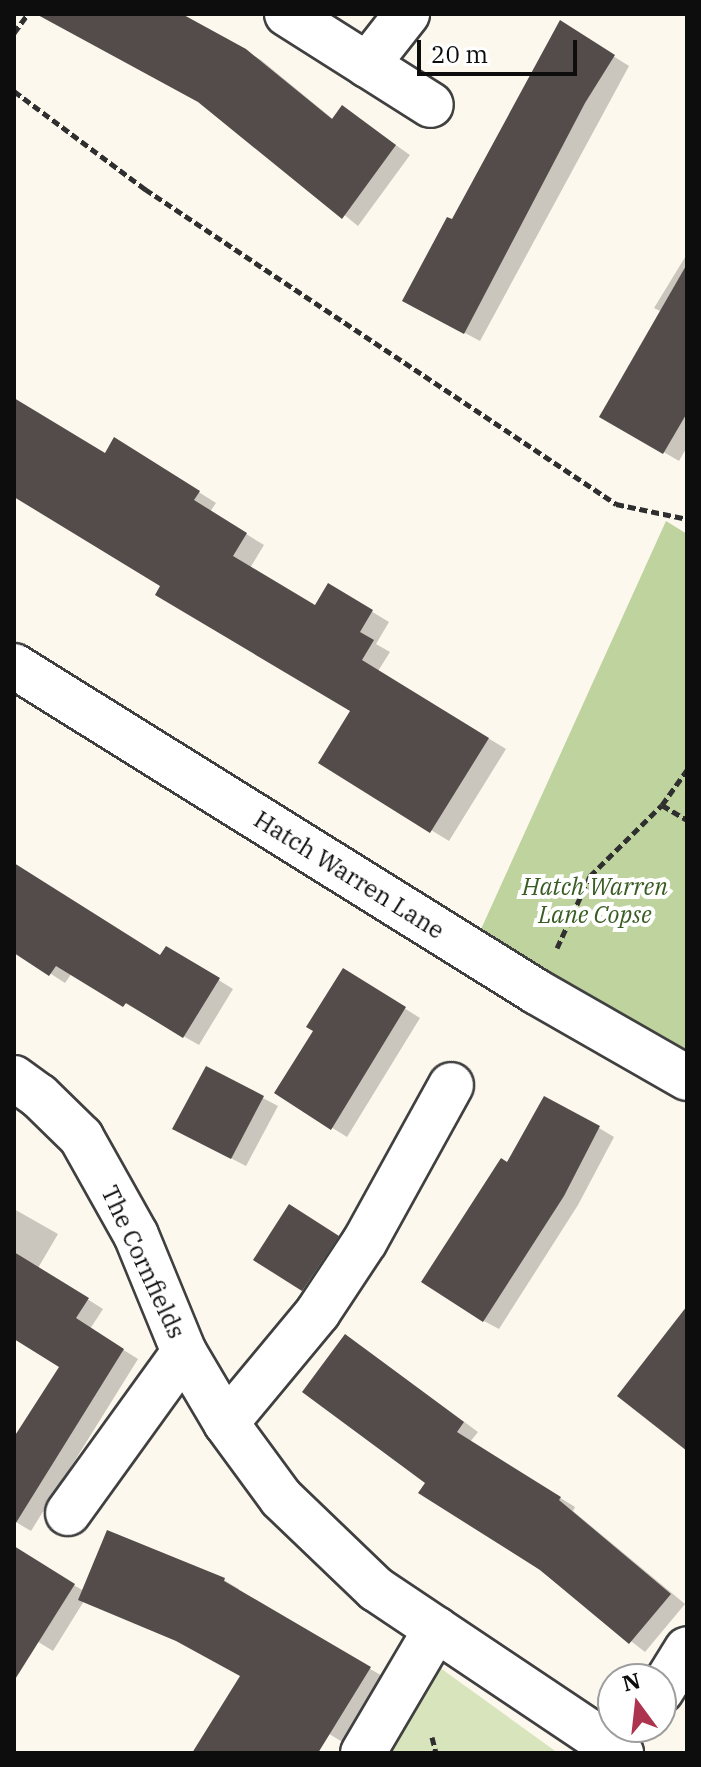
<!DOCTYPE html>
<style>
body{margin:0}
#map{position:relative;width:701px;height:1767px;overflow:hidden;background:#fdf8ee;font-family:"IBM Plex Serif",serif}
div>[style]{position:absolute}
.green>*{inset:0;background:#d7e4bc}
.forest>*{inset:0;background:#bed39d}
.shadow>*{inset:0;background:#0003}
.building>*{inset:0;background:#544c4a}
.path>*{height:5px;margin-top:-2.5px;transform-origin:0;background:repeating-linear-gradient(90deg,#2f2f2f 0 8px,transparent 0 12px)}
.roads{filter:drop-shadow(2px 0 #404040) drop-shadow(-2px 0 #404040) drop-shadow(0 2px #404040) drop-shadow(0 -2px #404040)}
.minor>*{height:44px;margin:-22px;padding:0 22px;transform-origin:22px;border-radius:22px;background:#fff}
span{translate:-50% -50%;white-space:nowrap;text-align:center;line-height:1.15;-webkit-text-stroke:8px #fff;paint-order:stroke}
.street-label{font-size:24px;color:#0d0d0d}
.park-label{font-size:24px;color:#3a5d24;font-style:italic}
.frame{position:absolute;inset:0;border:16px solid #0d0d0d;pointer-events:none}
.north{position:absolute;left:597px;top:1663px;width:80px;height:80px;box-sizing:border-box;background:#fff;border:2px solid #9e9e9e;border-radius:50%;rotate:345deg;font-size:22px;font-weight:700;line-height:32px;text-align:center;color:#0d0d0d}
.north::after{content:'';display:block;margin:auto;width:28px;height:36px;background:#ad344e;clip-path:polygon(50% 0,100% 100%,50% 72%,0 100%)}
.scale{position:absolute;left:417px;top:40px;width:160px;height:36px;box-sizing:border-box;border:4px solid #0d0d0d;border-top:0;padding-left:10px;font-size:24px;line-height:28px;white-space:nowrap;color:#0d0d0d;-webkit-text-stroke:6px #fff;paint-order:stroke}
</style>
<div id="map">
<div class="green">
<i style="clip-path:polygon(432px 1662px,558px 1753px,373px 1753px)"></i>
</div>
<div class="forest">
<i style="clip-path:polygon(666px 521px,687px 534px,687px 1060px,477px 938px)"></i>
</div>
<div class="shadow">
<i style="clip-path:polygon(96px 14px,178px 14px,261px 60px,334px 120px,343px 108px,410px 155px,358px 226px)"></i>
<i style="clip-path:polygon(575px 32px,629px 66px,480px 341px,420px 309px,453px 222px)"></i>
<i style="clip-path:polygon(687px 254px,687px 447px,679px 461px,602px 416px,662px 312px,654px 308px)"></i>
<i style="clip-path:polygon(14px 400px,106px 456px,132px 450px,216px 503px,210px 512px,264px 545px,250px 568px,316px 608px,328px 585px,389px 622px,376px 644px,390px 652px,378px 671px,506px 749px,449px 841px,320px 762px,353px 711px,163px 585px,14px 494px)"></i>
<i style="clip-path:polygon(14px 866px,161px 957px,167px 948px,233px 989px,199px 1045px,72px 973px,65px 983px,14px 950px)"></i>
<i style="clip-path:polygon(359px 980px,420px 1018px,347px 1137px,276px 1093px)"></i>
<i style="clip-path:polygon(207px 1068px,278px 1106px,246px 1166px,190px 1137px)"></i>
<i style="clip-path:polygon(599px 1128px,614px 1137px,578px 1205px,499px 1329px,484px 1321px,508px 1164px)"></i>
<i style="clip-path:polygon(14px 1209px,58px 1234px,38px 1268px,103px 1309px,90px 1329px,138px 1359px,31px 1531px,14px 1521px,14px 1441px,61px 1366px,14px 1337px)"></i>
<i style="clip-path:polygon(304px 1216px,352px 1246px,318px 1297px,303px 1289px)"></i>
<i style="clip-path:polygon(361px 1346px,478px 1432px,470px 1442px,575px 1507px,573px 1511px,685px 1604px,645px 1652px,427px 1482px)"></i>
<i style="clip-path:polygon(108px 1532px,224px 1580px,239px 1589px,238px 1592px,384px 1677px,344px 1743px,313px 1724px,296px 1753px,194px 1753px,242px 1676px,194px 1648px,84px 1601px,53px 1651px,14px 1627px,14px 1550px,84px 1591px)"></i>
</div>
<div class="building">
<i style="clip-path:polygon(36px 14px,182px 14px,246px 49px,332px 119px,342px 105px,396px 145px,342px 219px,198px 102px)"></i>
<i style="clip-path:polygon(560px 20px,615px 55px,585px 103px,464px 334px,402px 301px,447px 217px,452px 219px)"></i>
<i style="clip-path:polygon(687px 264px,687px 413px,663px 454px,599px 417px)"></i>
<i style="clip-path:polygon(14px 398px,105px 453px,114px 437px,200px 491px,194px 500px,247px 533px,233px 556px,315px 605px,328px 583px,373px 610px,360px 632px,374px 640px,362px 660px,489px 738px,430px 833px,318px 763px,350px 711px,155px 595px,160px 586px,14px 497px)"></i>
<i style="clip-path:polygon(14px 863px,160px 955px,166px 946px,220px 978px,183px 1038px,126px 1003px,123px 1007px,56px 966px,49px 976px,14px 953px)"></i>
<i style="clip-path:polygon(343px 968px,406px 1007px,331px 1130px,274px 1093px,313px 1031px,306px 1027px)"></i>
<i style="clip-path:polygon(206px 1066px,264px 1096px,231px 1159px,172px 1129px)"></i>
<i style="clip-path:polygon(544px 1096px,600px 1126px,564px 1196px,483px 1322px,421px 1282px,501px 1158px,507px 1162px)"></i>
<i style="clip-path:polygon(289px 1204px,339px 1236px,302px 1291px,253px 1260px)"></i>
<i style="clip-path:polygon(14px 1252px,89px 1298px,76px 1318px,124px 1349px,14px 1526px,14px 1437px,59px 1367px,14px 1339px)"></i>
<i style="clip-path:polygon(687px 1306px,687px 1451px,617px 1396px)"></i>
<i style="clip-path:polygon(345px 1334px,464px 1422px,457px 1432px,561px 1497px,559px 1500px,671px 1594px,629px 1644px,540px 1570px,418px 1493px,425px 1483px,302px 1392px)"></i>
<i style="clip-path:polygon(107px 1530px,225px 1578px,224px 1581px,371px 1667px,318px 1753px,192px 1753px,240px 1676px,176px 1641px,78px 1600px)"></i>
<i style="clip-path:polygon(14px 1546px,75px 1584px,14px 1681px)"></i>
</div>
<div class="path">
<i style="left:14px;top:33px;width:24px;rotate:-54deg"></i>
<i style="left:14px;top:91px;width:164px;rotate:36.8deg"></i>
<i style="left:145px;top:189px;width:567px;rotate:33.77deg"></i>
<i style="left:616px;top:504px;width:73px;rotate:11.9deg"></i>
<i style="left:662px;top:805px;width:29px;rotate:31deg"></i>
<i style="left:557px;top:948px;width:79px;rotate:-65.4deg"></i>
<i style="left:590px;top:876px;width:101px;rotate:-44.6deg"></i>
<i style="left:662px;top:805px;width:43px;rotate:-54.5deg"></i>
<i style="left:432px;top:1737px;width:16px;rotate:76deg"></i>
</div>
<div class="roads">
<div class="minor">
<i style="left:287px;top:14px;width:170px;rotate:32.3deg"></i>
<i style="left:367px;top:65px;width:65px;rotate:-51.9deg"></i>
<i style="left:14px;top:666px;width:616px;rotate:31.94deg"></i>
<i style="left:537px;top:992px;width:173px;rotate:29.8deg"></i>
<i style="left:14px;top:1078px;width:31px;rotate:36deg"></i>
<i style="left:39px;top:1096px;width:59px;rotate:44.3deg"></i>
<i style="left:81px;top:1137px;width:112px;rotate:60.7deg"></i>
<i style="left:136px;top:1235px;width:126px;rotate:67.7deg"></i>
<i style="left:184px;top:1352px;width:82px;rotate:59.4deg"></i>
<i style="left:226px;top:1423px;width:93px;rotate:53.7deg"></i>
<i style="left:281px;top:1498px;width:132px;rotate:43.8deg"></i>
<i style="left:376px;top:1589px;width:295px;rotate:33.8deg"></i>
<i style="left:226px;top:1423px;width:144px;rotate:-50.3deg"></i>
<i style="left:318px;top:1312px;width:85px;rotate:-56.5deg"></i>
<i style="left:365px;top:1241px;width:178px;rotate:-61.1deg"></i>
<i style="left:68px;top:1513px;width:198px;rotate:-54.2deg"></i>
<i style="left:661px;top:1691px;width:49px;rotate:-58.2deg"></i>
<i style="left:363px;top:1753px;width:144px;rotate:-59.5deg"></i>
</div>
</div>
<div class="street-label">
<span style="left:349px;top:875px;rotate:32deg">Hatch Warren Lane</span>
<span style="left:143px;top:1262px;rotate:65deg">The Cornfields</span>
</div>
<div class="park-label">
<span style="left:595px;top:901px">Hatch Warren<br>Lane Copse</span>
</div>
<div class="frame"></div>
<div class="north">N</div>
<div class="scale">20 m</div>
</div>
